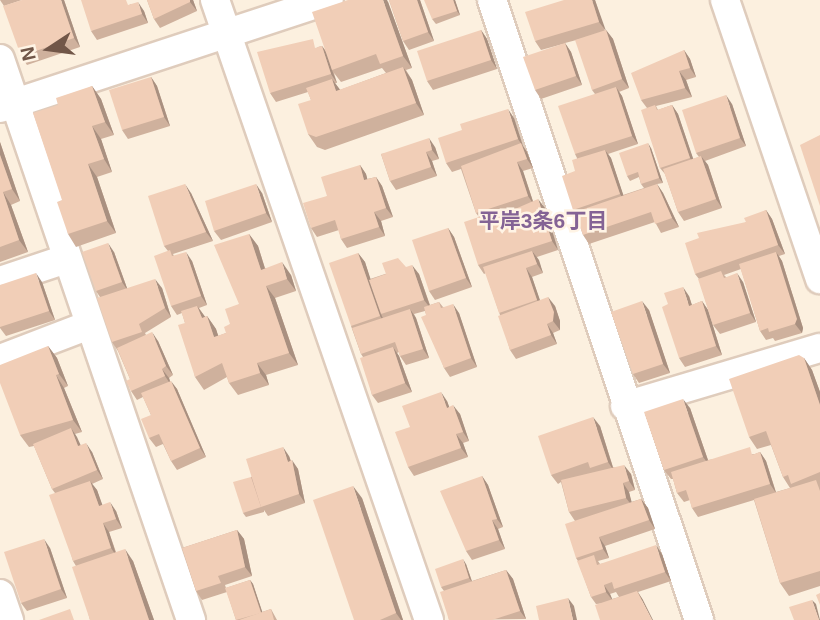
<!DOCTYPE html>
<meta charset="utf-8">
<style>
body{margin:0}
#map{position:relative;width:820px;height:620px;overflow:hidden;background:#fcf0df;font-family:Helvetica,"Noto Sans JP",sans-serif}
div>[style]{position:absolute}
.roads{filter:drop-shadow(2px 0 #dfccbc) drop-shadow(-2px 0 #dfccbc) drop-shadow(0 2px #dfccbc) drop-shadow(0 -2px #dfccbc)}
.minor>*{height:28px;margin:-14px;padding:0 14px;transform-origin:14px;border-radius:14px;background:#fff}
.wall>*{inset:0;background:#cfb19d}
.shaded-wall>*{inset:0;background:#a99080}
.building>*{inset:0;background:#f1ceb7}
span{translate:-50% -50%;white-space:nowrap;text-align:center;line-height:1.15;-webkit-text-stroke:5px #fff4e5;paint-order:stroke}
.neighbourhood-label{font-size:21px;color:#846395;font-weight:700}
.north{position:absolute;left:14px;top:14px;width:70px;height:70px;-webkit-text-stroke:5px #fff4e5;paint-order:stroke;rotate:257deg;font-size:19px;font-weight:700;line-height:28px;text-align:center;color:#715648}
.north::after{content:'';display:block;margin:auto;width:24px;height:32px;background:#715648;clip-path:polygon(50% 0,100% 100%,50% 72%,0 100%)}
</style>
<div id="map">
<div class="roads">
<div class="minor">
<i style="left:215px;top:0;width:656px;rotate:70.96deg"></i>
<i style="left:492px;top:0;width:654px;rotate:71.54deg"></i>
<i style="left:725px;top:0;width:295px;rotate:71.2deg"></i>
<i style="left:0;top:59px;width:593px;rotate:71.2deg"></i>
<i style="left:0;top:108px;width:346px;rotate:-18.2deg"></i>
<i style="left:0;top:281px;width:70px;rotate:-18.4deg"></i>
<i style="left:0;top:359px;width:95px;rotate:-20.9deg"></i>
<i style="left:625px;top:406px;width:203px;rotate:-16.6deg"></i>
<i style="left:0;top:594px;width:28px;rotate:71deg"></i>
</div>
</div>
<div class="wall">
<i style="clip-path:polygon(0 0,22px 0,4px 6px)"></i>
<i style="clip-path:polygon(64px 0,80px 47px,27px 65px,21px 56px)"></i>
<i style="clip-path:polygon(147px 0,193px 0,197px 11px,160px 28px,154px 19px)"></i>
<i style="clip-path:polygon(389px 0,420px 0,434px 41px,409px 50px,403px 41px)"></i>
<i style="clip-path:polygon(455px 0,460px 15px,436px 24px,432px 19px)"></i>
<i style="clip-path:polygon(595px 0,605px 31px,606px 30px,613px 39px,629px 88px,619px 92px,622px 96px,638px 144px,608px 154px,611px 158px,623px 195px,644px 188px,641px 184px,639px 177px,630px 181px,627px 176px,651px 148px,663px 183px,657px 184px,663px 193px,679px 227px,661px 233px,655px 222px,589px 244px,583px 235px,576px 215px,573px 210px,577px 158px,575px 154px,595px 94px,592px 90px,584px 38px,565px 43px,571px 52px,582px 85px,541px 99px,535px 90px,563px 44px,541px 50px,535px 41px)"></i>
<i style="clip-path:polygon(evenodd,388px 2px,412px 68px,406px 70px,412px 80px,424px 115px,325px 150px,317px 147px,308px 134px,311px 100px,308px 92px,276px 102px,270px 93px,318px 47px,322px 46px,326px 51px,388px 2px,382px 68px,386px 73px,340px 90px,335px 83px,337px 83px,334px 73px,341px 82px,382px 68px)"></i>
<i style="clip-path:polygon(131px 4px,144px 11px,148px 23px,97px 40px,91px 31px)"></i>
<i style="clip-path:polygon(481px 30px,487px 39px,497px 69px,433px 90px,427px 81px)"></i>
<i style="clip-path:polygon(684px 50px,690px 59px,696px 77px,686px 80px,692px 97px,656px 106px,658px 110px,672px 105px,678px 114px,693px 159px,699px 157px,696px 153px,732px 104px,746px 146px,705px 161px,708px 165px,722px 208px,684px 221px,678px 212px,665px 174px,660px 168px,647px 108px,641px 100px)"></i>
<i style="clip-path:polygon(151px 77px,157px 86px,170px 126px,128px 139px,122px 130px)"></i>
<i style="clip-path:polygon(92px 86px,101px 99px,114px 135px,101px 139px,112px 172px,97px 177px,116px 233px,76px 247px,68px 234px,62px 200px,58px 105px)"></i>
<i style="clip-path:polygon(514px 118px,523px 146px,527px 152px,533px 168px,523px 171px,533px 201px,545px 208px,558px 250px,537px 257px,543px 273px,532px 277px,540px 301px,555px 306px,560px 321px,560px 330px,553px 333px,557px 344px,516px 359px,510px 350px,500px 315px,486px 273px,484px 274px,478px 265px,479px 217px,476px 213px,461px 169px,452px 172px,446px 163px)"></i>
<i style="clip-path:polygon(0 142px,20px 201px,11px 205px,28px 252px,0 262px)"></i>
<i style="clip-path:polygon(435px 147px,439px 159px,432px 161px,437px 176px,396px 190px,390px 181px,381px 154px)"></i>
<i style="clip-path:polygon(360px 165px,366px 174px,367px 179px,376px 177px,382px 186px,393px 217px,381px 221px,385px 236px,347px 248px,341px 239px,339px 230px,317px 237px,311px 228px,327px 196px)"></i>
<i style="clip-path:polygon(191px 193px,213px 241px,173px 254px,174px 256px,192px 261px,207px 305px,199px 308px,205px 317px,207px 316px,216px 329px,218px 336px,226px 333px,239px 304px,249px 234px,258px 246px,265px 268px,291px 275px,296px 291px,275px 298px,298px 365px,266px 375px,269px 385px,238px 395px,229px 383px,227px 377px,204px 390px,195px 377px,185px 323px,182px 313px,177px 315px,171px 306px,168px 251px,164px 246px)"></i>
<i style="clip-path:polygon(262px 193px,272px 222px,221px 240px,214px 231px)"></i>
<i style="clip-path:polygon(766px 210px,772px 219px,785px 254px,779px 256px,782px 261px,803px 328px,802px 333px,775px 341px,773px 338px,766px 340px,760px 331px,741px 269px,724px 275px,726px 277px,743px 282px,756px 322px,720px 334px,713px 325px,699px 279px,695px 274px,746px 222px)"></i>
<i style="clip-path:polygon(448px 228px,454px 237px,472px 287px,435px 300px,429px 291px)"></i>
<i style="clip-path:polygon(114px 252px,127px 288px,162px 288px,171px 317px,145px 333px,146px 335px,158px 341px,173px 375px,169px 378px,170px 381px,177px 389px,206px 457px,177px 470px,171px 461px,163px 444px,156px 447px,149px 438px,151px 415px,143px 397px,137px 400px,131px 391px,130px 379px,118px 351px,112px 342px,100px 297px,96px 291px)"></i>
<i style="clip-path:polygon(358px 253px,365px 262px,370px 279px,406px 267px,419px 274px,430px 305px,439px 302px,443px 307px,459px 313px,477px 367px,450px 377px,444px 368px,425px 311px,414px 314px,416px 318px,429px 358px,406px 365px,400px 356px,399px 352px,397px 353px,399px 356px,412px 392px,378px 403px,372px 395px,363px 357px,361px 354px,351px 326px)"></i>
<i style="clip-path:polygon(42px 282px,55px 320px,6px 336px,0 328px,0 285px)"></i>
<i style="clip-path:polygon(689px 296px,692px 305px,702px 301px,708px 310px,722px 355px,685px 367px,679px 358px)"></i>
<i style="clip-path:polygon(649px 310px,670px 373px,639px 383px,633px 374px)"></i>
<i style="clip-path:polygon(48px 346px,57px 358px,68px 386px,64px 388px,82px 432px,75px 434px,80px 445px,92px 452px,103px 479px,92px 484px,97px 490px,102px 505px,116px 511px,122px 528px,109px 532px,116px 552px,133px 561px,154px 620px,90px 620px,76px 566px,73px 561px,55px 493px,52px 489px,34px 446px,29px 447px,20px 435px)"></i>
<i style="clip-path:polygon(804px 358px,812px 370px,820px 392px,820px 586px,789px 596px,780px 583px,754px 500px,698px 517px,692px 508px,690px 500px,684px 502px,677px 493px,673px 479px,671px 479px,664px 470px,690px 408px,708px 460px,755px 454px,760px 452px,766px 461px,776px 492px,790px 488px,783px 477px,771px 445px,757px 449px,749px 437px)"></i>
<i style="clip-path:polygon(447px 401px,449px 407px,460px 414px,469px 441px,463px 443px,468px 457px,414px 476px,408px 467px,410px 427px)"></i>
<i style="clip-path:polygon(evenodd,600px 426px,613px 467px,631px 474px,635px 490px,629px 492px,631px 502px,641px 499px,648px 508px,655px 529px,605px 546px,609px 558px,598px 561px,600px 564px,662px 554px,671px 581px,638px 592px,643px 600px,596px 604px,591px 597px,578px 561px,576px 558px,575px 521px,569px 512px,561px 482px,558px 484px,551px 475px,600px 426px,616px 592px,619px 597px,612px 599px,610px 594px,616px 592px)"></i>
<i style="clip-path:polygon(289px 456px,291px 461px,298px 469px,305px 503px,268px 516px,264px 510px,264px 512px,246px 517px,243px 513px,251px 477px)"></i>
<i style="clip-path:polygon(482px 476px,488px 485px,503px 527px,498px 529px,505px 549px,472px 560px,466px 551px)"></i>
<i style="clip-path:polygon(362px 498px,403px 620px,354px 620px)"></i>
<i style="clip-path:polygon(237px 530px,244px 539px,252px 576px,225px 585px,226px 588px,250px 580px,253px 584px,262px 612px,271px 609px,277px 620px,236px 620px,227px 592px,202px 600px,196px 591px,182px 548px)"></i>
<i style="clip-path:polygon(50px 548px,67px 598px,27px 611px,21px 603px)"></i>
<i style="clip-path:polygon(466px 564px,472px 581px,506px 570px,513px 579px,526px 619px,449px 620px,444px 591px,441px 587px)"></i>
</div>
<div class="shaded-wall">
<i style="clip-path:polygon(61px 0,64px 0,80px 47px,74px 38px)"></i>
<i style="clip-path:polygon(190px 0,193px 0,197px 11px,190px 2px)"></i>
<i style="clip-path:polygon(383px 0,387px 0,388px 2px,412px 68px,403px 56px)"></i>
<i style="clip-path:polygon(417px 0,420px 0,434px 41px,428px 32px)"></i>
<i style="clip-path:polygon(453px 0,455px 0,460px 15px,457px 11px)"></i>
<i style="clip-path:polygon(592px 0,595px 0,606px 31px,599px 22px)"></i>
<i style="clip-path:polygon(138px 2px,144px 11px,148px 23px,142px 14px)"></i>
<i style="clip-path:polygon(481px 30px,487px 39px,497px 69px,491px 60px)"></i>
<i style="clip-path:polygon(606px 30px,613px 39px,629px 88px,622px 79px)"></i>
<i style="clip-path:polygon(565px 43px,571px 52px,582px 85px,576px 76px)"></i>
<i style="clip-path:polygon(322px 46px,328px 55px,332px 70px,337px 83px,331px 74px)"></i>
<i style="clip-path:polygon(684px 50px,690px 59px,696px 77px,690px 68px)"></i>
<i style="clip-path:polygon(403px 67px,412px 80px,424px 115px,416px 103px)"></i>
<i style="clip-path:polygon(679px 71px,686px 80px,692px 97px,685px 88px)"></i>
<i style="clip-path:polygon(151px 77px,157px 86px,170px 126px,164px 117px)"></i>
<i style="clip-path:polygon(332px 79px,341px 91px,336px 91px)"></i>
<i style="clip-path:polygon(92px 86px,101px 99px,114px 135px,105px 122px)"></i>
<i style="clip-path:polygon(616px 87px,622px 96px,638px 144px,632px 136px)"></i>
<i style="clip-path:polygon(726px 95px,732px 104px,746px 146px,740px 138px)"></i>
<i style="clip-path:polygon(672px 105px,678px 114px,696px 167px,690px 158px)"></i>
<i style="clip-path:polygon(508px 109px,514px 118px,523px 146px,527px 152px,533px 168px,527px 159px,522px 145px,518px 139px)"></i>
<i style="clip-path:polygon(92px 126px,101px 139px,112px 172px,104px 159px)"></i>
<i style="clip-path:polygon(429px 138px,435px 147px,439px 159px,432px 150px)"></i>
<i style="clip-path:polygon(0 142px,20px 201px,12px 189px,0 155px)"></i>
<i style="clip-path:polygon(648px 143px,651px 148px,663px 183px,659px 178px)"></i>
<i style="clip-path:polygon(605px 150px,611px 158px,626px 203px,620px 194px)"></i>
<i style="clip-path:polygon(426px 152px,432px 161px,437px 176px,431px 167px)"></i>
<i style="clip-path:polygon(701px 156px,708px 165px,722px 208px,716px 199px)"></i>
<i style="clip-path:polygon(517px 162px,523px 171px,534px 205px,528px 196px)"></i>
<i style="clip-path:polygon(88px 164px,97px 177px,116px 233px,107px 221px)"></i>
<i style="clip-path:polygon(360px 165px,366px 174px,370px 189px,364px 180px)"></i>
<i style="clip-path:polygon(376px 177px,382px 186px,393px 217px,386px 208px)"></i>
<i style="clip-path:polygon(185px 184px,191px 193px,213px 241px,206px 232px)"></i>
<i style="clip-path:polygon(256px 184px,262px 193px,272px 222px,266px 213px)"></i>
<i style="clip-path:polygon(657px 184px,663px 193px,679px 227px,672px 218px)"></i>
<i style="clip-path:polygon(3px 192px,11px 205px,28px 252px,19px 240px)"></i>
<i style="clip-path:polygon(538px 199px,545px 208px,558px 250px,552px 241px)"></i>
<i style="clip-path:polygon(766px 210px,772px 219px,785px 254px,778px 245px)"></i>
<i style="clip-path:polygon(374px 212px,381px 221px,385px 236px,379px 227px)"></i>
<i style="clip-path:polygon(448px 228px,454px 237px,472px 287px,466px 278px)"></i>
<i style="clip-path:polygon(249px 234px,258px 246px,269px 282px,261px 270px)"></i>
<i style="clip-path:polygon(108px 243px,114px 252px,128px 291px,122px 282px)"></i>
<i style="clip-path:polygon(532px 251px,539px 260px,543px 273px,537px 264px)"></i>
<i style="clip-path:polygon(186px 252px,192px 261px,207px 305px,201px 296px)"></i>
<i style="clip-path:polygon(776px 252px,782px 261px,803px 328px,802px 333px,795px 324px)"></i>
<i style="clip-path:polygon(358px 253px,365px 262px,382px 314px,381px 314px,386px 325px,380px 316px)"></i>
<i style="clip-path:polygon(282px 262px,291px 275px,296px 291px,287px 279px)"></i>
<i style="clip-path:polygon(412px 265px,419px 274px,431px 309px,424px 300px)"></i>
<i style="clip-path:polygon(526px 268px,532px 277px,543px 309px,537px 300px)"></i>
<i style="clip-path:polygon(36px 273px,42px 282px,55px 320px,49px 311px)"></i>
<i style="clip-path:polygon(737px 273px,743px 282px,756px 322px,750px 313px)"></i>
<i style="clip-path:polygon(155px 279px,162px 288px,171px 317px,165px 308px)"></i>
<i style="clip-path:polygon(266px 286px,275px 298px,298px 365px,289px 353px)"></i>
<i style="clip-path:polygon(683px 287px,689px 296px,695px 315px,689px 306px)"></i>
<i style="clip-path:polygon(548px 297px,555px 306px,560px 321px,560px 330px,553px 321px)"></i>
<i style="clip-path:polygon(642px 301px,649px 310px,670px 373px,663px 364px)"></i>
<i style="clip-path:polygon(702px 301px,708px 310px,722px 355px,716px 346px)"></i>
<i style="clip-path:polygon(453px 304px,459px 313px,477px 367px,471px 358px)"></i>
<i style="clip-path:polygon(197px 306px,206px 318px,202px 318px)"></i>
<i style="clip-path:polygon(410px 309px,416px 318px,429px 358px,423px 349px)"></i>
<i style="clip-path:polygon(207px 316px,216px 329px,223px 350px,214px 337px)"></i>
<i style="clip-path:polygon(547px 324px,553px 333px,557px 344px,551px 335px)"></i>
<i style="clip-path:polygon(152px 332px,158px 341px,173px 375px,166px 366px)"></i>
<i style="clip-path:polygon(48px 346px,57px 358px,68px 386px,59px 374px)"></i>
<i style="clip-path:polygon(393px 347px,399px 356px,412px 392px,405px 383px)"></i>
<i style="clip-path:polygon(804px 358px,812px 370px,820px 392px,820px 405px)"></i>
<i style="clip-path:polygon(257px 363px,266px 375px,269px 385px,260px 373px)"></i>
<i style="clip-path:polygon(162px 369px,169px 378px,171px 385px,165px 376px)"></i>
<i style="clip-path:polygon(56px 375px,64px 388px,82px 432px,73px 420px)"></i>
<i style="clip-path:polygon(171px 381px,177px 389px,206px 457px,200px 448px)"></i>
<i style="clip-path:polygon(441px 392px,447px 401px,453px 417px,447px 408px)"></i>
<i style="clip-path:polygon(683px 399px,690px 408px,710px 466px,703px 457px)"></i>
<i style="clip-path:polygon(453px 405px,460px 414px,469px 441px,463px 432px)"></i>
<i style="clip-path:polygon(593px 417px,600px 426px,614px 471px,608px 462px)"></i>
<i style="clip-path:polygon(71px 428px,77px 437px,85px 455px,78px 446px)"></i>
<i style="clip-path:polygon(456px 434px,463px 443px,468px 457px,461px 448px)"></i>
<i style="clip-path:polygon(86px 443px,92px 452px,103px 479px,97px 470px)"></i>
<i style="clip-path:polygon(283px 447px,289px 456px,294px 471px,288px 462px)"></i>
<i style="clip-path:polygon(760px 452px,766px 461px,776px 493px,770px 484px)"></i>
<i style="clip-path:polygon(292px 460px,298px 469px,305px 503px,299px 494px)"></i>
<i style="clip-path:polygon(624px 465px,631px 474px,635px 490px,629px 481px)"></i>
<i style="clip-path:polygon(482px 476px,488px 485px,503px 527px,497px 519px)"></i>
<i style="clip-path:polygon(90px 481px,97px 490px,106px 515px,99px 506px)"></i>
<i style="clip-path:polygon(623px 483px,629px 492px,633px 507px,626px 498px)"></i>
<i style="clip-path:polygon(353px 486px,362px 498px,403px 620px,401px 620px,396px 613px)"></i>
<i style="clip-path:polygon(641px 499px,648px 508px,655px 529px,649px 520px)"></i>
<i style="clip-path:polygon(110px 502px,116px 511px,122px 528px,116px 519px)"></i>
<i style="clip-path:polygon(492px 520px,498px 529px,505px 549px,499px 540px)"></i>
<i style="clip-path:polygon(103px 523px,109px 532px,117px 557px,111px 548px)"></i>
<i style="clip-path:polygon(237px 530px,244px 539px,252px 576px,245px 567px)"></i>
<i style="clip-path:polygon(599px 537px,605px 546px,609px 558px,603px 549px)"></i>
<i style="clip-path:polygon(44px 539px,50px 548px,67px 598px,61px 589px)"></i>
<i style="clip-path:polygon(656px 545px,662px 554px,671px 581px,665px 572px)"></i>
<i style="clip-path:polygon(125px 549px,133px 561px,154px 620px,149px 620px)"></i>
<i style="clip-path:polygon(463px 559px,466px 564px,472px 582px,469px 578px)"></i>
<i style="clip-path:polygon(506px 570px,513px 579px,526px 619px,520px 611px)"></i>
<i style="clip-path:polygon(250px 580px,253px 584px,265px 620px,262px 615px)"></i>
<i style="clip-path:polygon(604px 585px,610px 594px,613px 601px,606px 592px)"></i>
<i style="clip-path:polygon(637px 591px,643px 600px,653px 620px,652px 620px)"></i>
<i style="clip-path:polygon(568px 598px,574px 606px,577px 620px,573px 620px)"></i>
<i style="clip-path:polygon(812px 600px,816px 604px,820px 620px,819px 620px)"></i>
</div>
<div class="building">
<i style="clip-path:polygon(22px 0,61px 0,74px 38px,21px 56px,3px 6px)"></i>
<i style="clip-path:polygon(81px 0,126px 0,128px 5px,138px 2px,142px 14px,91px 31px)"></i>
<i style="clip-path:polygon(147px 0,190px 0,190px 2px,154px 19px)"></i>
<i style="clip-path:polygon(348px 0,383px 0,403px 56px,380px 64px,376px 54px,332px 70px,312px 12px)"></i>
<i style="clip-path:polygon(389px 0,417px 0,428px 32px,403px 41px)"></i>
<i style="clip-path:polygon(424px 0,453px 0,457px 11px,432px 19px)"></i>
<i style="clip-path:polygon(564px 0,592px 0,599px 22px,535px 41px,525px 12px)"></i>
<i style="clip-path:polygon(481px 30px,491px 60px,427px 81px,417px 51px)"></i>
<i style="clip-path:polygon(606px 30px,622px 79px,592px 90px,575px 40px)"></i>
<i style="clip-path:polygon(313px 39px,315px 48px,322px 46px,331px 74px,270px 93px,257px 52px)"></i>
<i style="clip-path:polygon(565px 43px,576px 76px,535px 90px,523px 57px)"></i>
<i style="clip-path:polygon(684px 50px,690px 68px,679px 71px,685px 88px,641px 100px,631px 73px)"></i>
<i style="clip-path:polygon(403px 67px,416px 103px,316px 137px,308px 134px,298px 104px,311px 100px,306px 88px,332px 79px,336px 91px)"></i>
<i style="clip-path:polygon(151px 77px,164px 117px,122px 130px,109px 90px)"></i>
<i style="clip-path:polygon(92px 86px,105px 122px,92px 126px,104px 159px,88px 164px,107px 221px,68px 234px,57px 202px,62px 200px,33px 113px,58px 105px,56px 98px)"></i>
<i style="clip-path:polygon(616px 87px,632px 136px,575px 154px,558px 106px)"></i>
<i style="clip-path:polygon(726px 95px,740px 138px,696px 153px,682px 110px)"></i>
<i style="clip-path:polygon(655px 105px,657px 110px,672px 105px,690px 158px,660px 168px,641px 110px)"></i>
<i style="clip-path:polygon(508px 109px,518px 139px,446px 163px,438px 138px,462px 130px,460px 124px)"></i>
<i style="clip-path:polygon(820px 135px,820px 206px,800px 145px)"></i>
<i style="clip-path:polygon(429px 138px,432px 150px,426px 152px,431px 167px,390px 181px,381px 154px)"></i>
<i style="clip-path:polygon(521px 143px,527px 159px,517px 162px,528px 196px,476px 213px,461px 166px)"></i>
<i style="clip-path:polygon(648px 143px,659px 178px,641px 184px,638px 172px,627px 176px,619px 153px)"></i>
<i style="clip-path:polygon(605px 150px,620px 194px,573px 210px,562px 176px,575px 171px,572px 160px)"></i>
<i style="clip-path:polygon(0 155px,12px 189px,3px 192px,19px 240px,0 247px)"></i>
<i style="clip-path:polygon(701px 156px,716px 199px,678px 212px,663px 169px)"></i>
<i style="clip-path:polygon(360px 165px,364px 180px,376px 177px,386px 208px,374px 212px,379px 227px,341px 239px,335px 220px,311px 228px,303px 203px,327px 196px,321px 177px)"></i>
<i style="clip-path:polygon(185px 184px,206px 232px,164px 246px,148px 196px)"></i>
<i style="clip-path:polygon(256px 184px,266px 213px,214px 231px,205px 201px)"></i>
<i style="clip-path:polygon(657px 184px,672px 218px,655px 224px,651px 212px,583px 235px,575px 212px)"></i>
<i style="clip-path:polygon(538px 199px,552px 241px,478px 265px,464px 222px,482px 216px,485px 222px)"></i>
<i style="clip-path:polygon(766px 210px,778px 245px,695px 274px,685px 243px,699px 238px,697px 233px,746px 222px,744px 218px)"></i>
<i style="clip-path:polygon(448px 228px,466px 278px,429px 291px,412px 240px)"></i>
<i style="clip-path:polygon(249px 234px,261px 270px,282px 262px,287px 279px,266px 286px,289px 353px,257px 363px,260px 373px,229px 383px,222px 363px,195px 377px,178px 325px,185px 323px,181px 311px,197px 306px,202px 318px,207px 316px,214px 337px,226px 333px,224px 327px,230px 324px,225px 309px,239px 304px,214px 245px)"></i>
<i style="clip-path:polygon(108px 243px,122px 282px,96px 291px,82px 252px)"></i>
<i style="clip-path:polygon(170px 250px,172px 256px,186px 252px,201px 296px,171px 306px,154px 256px)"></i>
<i style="clip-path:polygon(532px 251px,537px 264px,526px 268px,537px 300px,499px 313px,483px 267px)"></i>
<i style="clip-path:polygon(776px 252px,797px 319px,795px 324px,769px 332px,768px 328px,760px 331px,739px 264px)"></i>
<i style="clip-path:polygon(358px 253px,380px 316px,351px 326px,329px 263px)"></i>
<i style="clip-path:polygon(398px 258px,406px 267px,412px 265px,424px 300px,381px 314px,369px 280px,386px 274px,382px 263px)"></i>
<i style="clip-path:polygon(721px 271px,724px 278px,737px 273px,750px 313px,713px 325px,698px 279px)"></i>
<i style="clip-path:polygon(36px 273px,49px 311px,0 327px,0 285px)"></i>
<i style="clip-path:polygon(155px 279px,165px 308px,139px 324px,142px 332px,112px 342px,97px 298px)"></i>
<i style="clip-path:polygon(683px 287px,689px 306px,702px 301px,716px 346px,679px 358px,662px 307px,668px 304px,664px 293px)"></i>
<i style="clip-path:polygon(548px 297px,554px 312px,553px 321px,547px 324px,551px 335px,510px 350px,498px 316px)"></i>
<i style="clip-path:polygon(642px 301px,663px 364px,633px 374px,611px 312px)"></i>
<i style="clip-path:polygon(439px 302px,441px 308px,453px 304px,471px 358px,444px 368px,421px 317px,426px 315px,424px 307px)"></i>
<i style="clip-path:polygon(410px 309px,423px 349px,400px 356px,395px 342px,361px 354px,352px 328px)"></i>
<i style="clip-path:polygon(152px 332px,166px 366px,162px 369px,165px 376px,131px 391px,126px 381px,130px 379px,117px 348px)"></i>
<i style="clip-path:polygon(48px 346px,59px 374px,56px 375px,73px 420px,20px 435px,0 383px,0 365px)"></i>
<i style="clip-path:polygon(393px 347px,405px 383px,372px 395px,360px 358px)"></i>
<i style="clip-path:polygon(799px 355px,804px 358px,820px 405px,820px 472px,791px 484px,788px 475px,783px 477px,766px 431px,749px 437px,729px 379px)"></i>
<i style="clip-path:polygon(171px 381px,200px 448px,171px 461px,159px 434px,149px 438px,141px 419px,151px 415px,141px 393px)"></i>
<i style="clip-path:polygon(441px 392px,447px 408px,453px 405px,463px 432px,456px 434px,461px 448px,408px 467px,395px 432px,410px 427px,402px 406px)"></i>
<i style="clip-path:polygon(683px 399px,703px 457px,664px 470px,644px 412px)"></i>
<i style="clip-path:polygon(593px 417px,608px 462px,590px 468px,588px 462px,551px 475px,538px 436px)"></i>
<i style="clip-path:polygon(71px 428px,78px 446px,86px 443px,97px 470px,52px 489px,33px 444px)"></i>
<i style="clip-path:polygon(283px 447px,288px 462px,292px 460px,299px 494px,261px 507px,246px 459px)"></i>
<i style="clip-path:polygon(750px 447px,752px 455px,760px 452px,770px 484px,692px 508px,686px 490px,677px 493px,671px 472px)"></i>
<i style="clip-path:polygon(624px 465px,629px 481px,623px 483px,626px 498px,569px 512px,561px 480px)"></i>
<i style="clip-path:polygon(482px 476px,497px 519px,492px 520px,499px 540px,466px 551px,440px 491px)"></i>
<i style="clip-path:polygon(251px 477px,261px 507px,243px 513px,233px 482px)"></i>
<i style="clip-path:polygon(816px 480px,820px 491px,820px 571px,780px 583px,754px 499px)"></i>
<i style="clip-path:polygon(90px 481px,99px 506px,110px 502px,116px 519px,103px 523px,111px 548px,73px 561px,49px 495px)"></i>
<i style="clip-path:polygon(353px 486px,396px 613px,380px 620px,354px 620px,313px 500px)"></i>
<i style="clip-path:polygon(641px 499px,649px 520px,599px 537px,603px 549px,576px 558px,565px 524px)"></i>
<i style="clip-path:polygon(237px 530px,245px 567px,218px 576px,221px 583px,196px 591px,182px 548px)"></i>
<i style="clip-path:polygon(44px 539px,61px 589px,21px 603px,4px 552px)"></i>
<i style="clip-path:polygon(656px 545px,665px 572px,614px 589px,612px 582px,604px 585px,606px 592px,591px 597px,577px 561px,594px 555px,597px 565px)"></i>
<i style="clip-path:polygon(125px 549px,149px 620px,90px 620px,72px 567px)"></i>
<i style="clip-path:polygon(463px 559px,469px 578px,441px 587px,435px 569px)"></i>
<i style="clip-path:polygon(506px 570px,520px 611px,492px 620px,449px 620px,440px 592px)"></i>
<i style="clip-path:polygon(250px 580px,261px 613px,236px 620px,225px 588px)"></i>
<i style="clip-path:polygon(637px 591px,652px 620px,600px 620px,595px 605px)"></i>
<i style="clip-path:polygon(820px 593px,820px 605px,816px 595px)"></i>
<i style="clip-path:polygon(568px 598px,573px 620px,539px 620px,536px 606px)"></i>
<i style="clip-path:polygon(812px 600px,819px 620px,794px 620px,789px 607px)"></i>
<i style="clip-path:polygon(70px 609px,74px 620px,39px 620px)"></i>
<i style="clip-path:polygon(271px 609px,274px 620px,239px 620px)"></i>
</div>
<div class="neighbourhood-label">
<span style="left:543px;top:221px">平岸3条6丁目</span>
</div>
<div class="north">N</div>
</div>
